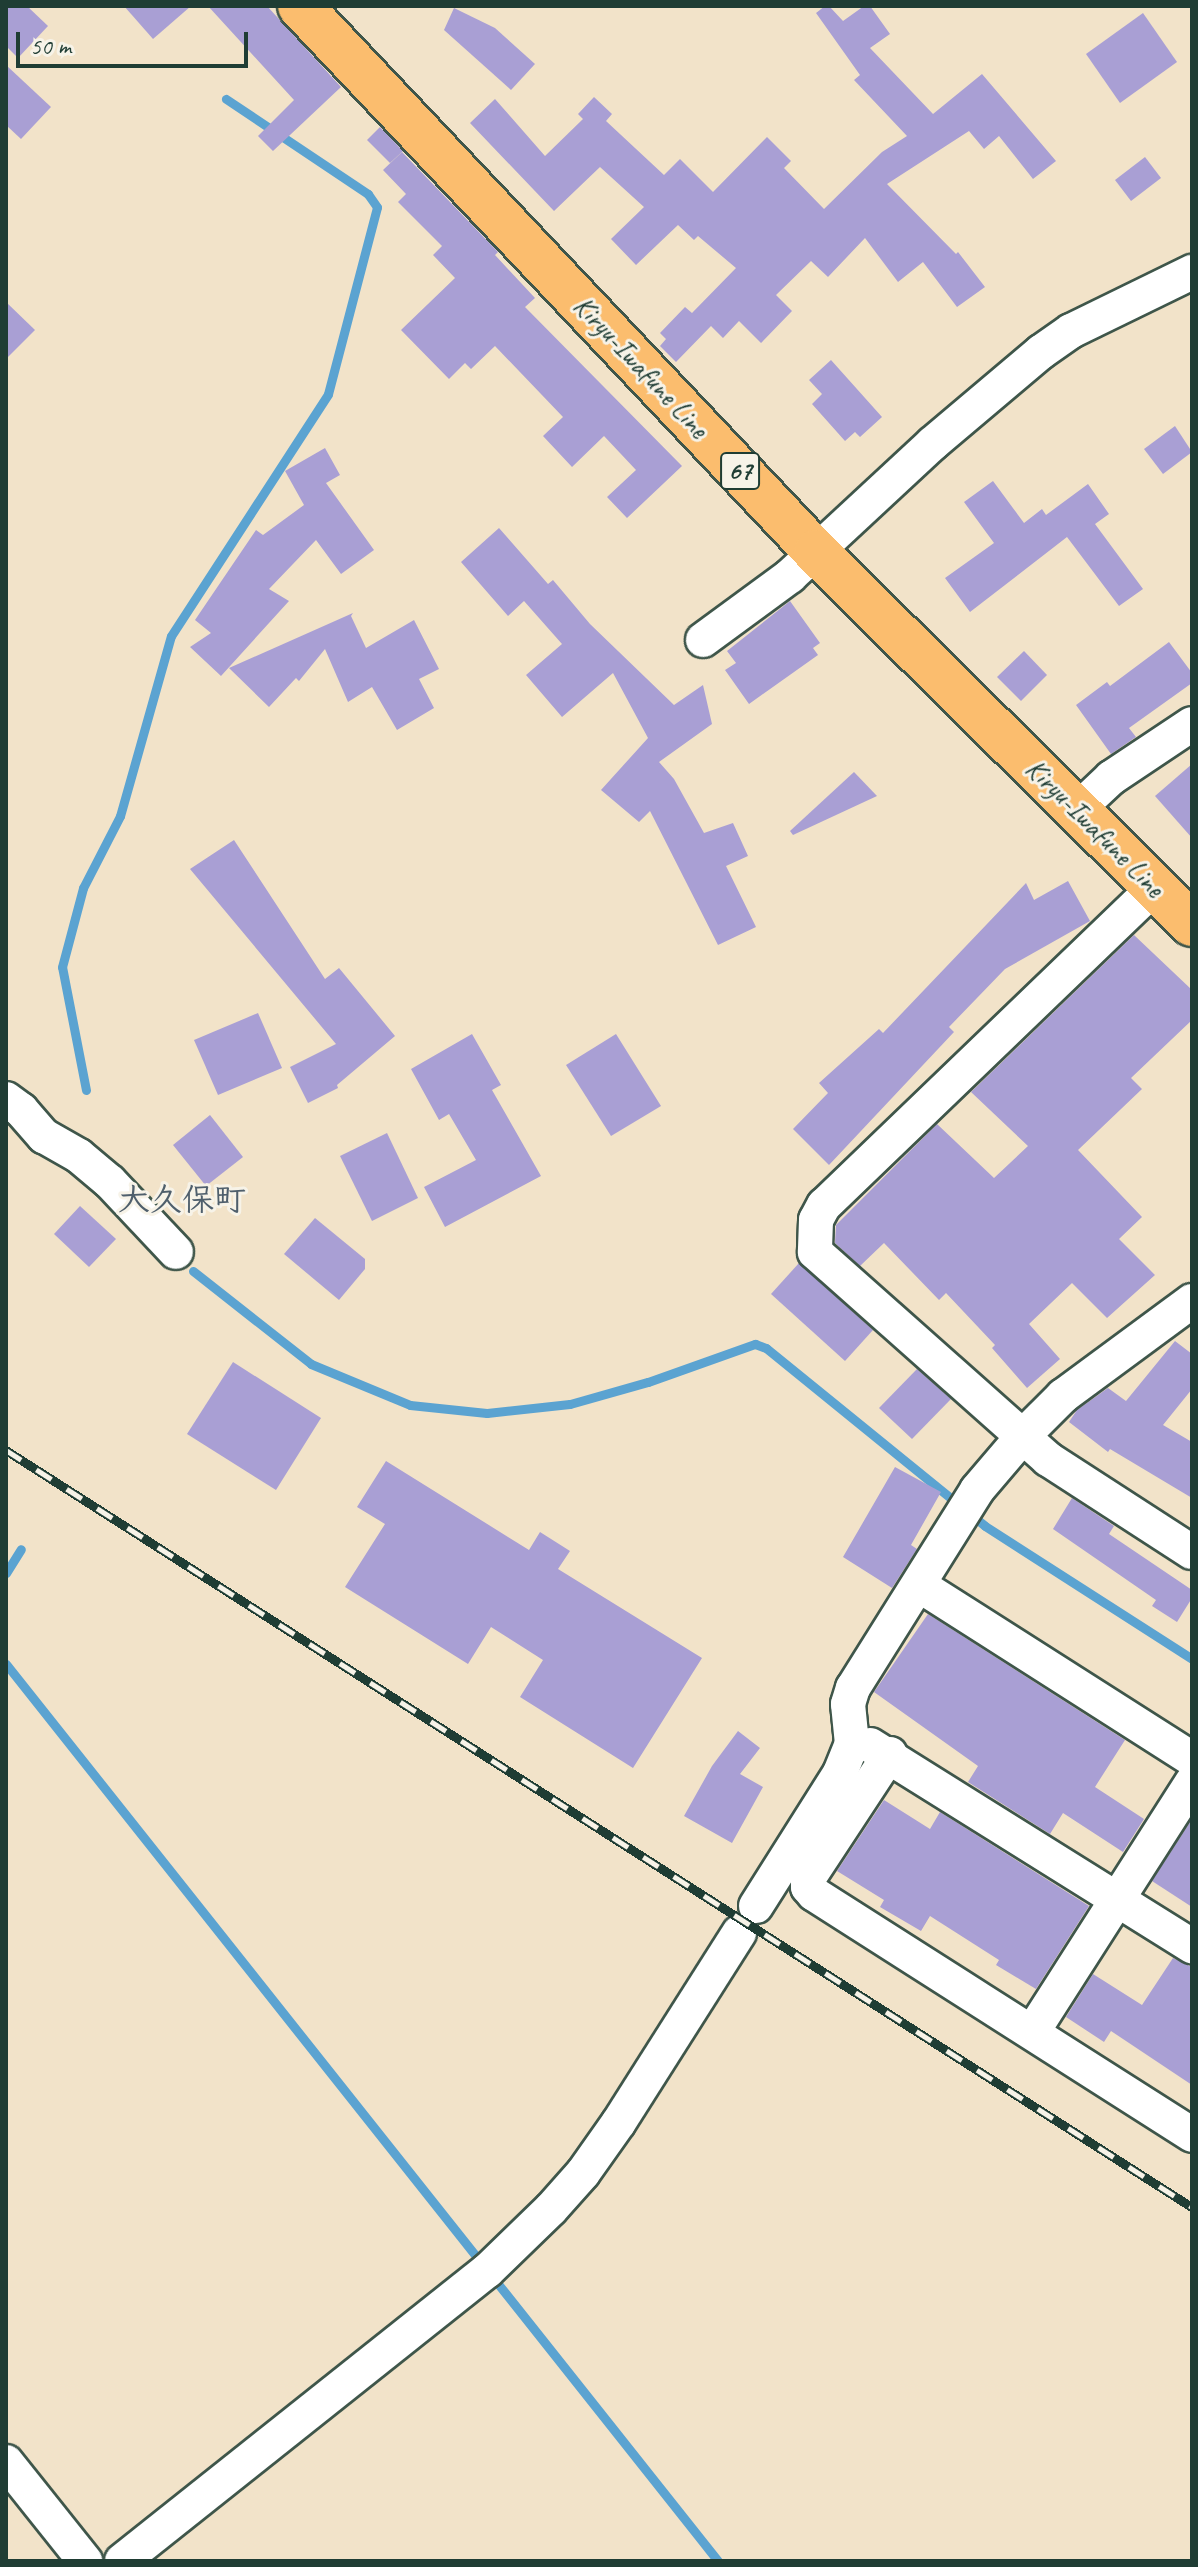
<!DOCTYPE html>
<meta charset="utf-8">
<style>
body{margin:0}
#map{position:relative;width:1198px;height:2567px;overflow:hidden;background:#f2e3c9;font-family:Caveat,"Klee One",sans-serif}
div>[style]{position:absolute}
.stream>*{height:9px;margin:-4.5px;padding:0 4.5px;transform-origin:4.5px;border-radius:4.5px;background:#5ba3d1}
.building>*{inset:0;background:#a99fd4}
.roads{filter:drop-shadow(2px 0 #3f564a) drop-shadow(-2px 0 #3f564a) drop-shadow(0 2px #3f564a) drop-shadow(0 -2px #3f564a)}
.minor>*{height:34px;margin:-17px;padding:0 17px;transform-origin:17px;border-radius:17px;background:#fff}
.major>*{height:44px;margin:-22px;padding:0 22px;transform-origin:22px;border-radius:22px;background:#fbbd6e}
.rail>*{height:9px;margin-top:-4.5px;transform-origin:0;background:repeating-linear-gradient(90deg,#f7f3e8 0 18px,#1f3d34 0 36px);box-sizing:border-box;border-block:2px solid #1f3d34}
span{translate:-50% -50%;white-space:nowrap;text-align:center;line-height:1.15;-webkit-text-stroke:6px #f7f3e8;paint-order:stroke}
.shield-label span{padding:2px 6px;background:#f7f3e8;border:2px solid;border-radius:6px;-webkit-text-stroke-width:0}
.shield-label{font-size:26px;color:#1f3d34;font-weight:700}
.street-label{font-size:28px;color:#1f3d34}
.quarter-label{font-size:32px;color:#4f5f6c;font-weight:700}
.frame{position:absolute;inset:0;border:8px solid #1f3d34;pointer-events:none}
.scale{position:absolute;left:16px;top:32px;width:232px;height:36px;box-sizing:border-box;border:4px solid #1f3d34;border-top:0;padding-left:10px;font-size:24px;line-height:28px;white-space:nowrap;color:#1f3d34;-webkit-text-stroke:6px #f7f3e8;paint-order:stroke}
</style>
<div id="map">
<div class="stream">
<i style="left:86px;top:1090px;width:125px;rotate:-101deg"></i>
<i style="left:62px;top:967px;width:82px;rotate:-75.1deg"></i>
<i style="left:83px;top:888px;width:81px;rotate:-62.8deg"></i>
<i style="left:120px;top:816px;width:187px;rotate:-74.2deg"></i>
<i style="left:171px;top:636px;width:288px;rotate:-57deg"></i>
<i style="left:328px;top:394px;width:193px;rotate:-75.3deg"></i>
<i style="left:377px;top:207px;width:16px;rotate:-125deg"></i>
<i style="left:368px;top:194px;width:171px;rotate:-146.2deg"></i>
<i style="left:193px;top:1271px;width:150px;rotate:38.2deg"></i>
<i style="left:311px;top:1364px;width:107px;rotate:22.5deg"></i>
<i style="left:410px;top:1405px;width:77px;rotate:5.9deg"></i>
<i style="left:487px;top:1413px;width:83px;rotate:-6.2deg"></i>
<i style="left:570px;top:1404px;width:81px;rotate:-15.8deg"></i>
<i style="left:648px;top:1382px;width:114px;rotate:-19.6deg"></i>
<i style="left:755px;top:1344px;width:12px;rotate:20deg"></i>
<i style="left:766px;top:1348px;width:282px;rotate:39.1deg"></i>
<i style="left:985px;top:1526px;width:246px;rotate:32.7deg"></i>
<i style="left:6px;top:1573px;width:28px;rotate:-58deg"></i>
<i style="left:6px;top:1664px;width:1145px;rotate:51.56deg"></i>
</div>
<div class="building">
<i style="clip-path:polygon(6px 6px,27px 6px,48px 26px,18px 58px,6px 46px)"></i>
<i style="clip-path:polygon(124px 6px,191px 6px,153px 39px)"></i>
<i style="clip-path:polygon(208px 6px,267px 6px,341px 87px,273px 151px,258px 136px,294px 100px)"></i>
<i style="clip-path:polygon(825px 6px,829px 6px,843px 21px,864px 6px,870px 6px,890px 34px,870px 48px,933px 114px,982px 74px,1056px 161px,1033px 179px,999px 136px,984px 149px,969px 131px,887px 184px,956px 254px,958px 252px,985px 287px,957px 307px,923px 262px,898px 282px,865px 238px,828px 277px,811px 261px,776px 295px,792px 311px,761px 343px,739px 321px,723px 338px,711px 326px,676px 362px,660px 346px,666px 339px,660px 333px,685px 307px,692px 313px,736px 268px,698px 236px,694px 240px,678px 225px,636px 265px,611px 239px,644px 207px,600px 167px,554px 211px,470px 123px,495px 99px,545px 156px,583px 119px,578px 114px,594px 97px,612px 114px,606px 121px,664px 175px,680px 159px,713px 192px,767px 137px,791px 161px,784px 168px,824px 209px,882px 152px,907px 136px,854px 80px,860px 75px,816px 13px)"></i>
<i style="clip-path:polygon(454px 8px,495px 28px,535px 64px,511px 90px,444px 30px)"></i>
<i style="clip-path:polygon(1143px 13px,1177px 62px,1120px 103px,1086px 54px)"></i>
<i style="clip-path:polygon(6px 65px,51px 107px,21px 139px,6px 125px)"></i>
<i style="clip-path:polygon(380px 127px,403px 151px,390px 163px,367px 140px)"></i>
<i style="clip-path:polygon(402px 152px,498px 252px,495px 255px,535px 298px,525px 307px,682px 466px,627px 518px,607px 497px,636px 470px,604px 436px,572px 467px,543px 436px,563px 417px,495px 346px,471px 369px,465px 363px,449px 379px,401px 330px,455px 278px,433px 255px,442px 246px,398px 202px,406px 194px,383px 170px)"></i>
<i style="clip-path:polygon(1145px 157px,1161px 178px,1131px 201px,1115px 180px)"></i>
<i style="clip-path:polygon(6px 302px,35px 330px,6px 359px)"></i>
<i style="clip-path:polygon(831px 360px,882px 417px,860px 437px,855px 432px,845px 441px,812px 404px,822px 394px,809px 380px)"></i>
<i style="clip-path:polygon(1175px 426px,1192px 452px,1163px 474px,1144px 449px)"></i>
<i style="clip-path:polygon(325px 448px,340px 475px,326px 483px,374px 550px,341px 574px,316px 540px,269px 589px,289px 601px,221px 676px,190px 647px,211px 633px,195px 620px,256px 530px,263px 535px,304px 505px,285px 471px)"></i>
<i style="clip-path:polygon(993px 481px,1024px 523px,1042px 509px,1046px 515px,1088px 484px,1109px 514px,1095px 524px,1143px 589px,1119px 606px,1067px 537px,970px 612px,945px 578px,994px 543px,964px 502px)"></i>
<i style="clip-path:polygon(499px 528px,548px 584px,553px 580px,590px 624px,674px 705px,703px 685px,712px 724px,659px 762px,674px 779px,704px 833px,733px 823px,748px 856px,726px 866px,756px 927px,718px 945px,650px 811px,639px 822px,601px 790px,648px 738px,613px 673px,562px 717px,526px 675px,562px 644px,524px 601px,508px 616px,461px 562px)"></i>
<i style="clip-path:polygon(790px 601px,820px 643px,813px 648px,818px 655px,749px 704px,725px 670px,736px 663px,727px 651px)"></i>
<i style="clip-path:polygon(353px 613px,351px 616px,366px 648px,414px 620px,439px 669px,419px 679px,434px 708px,397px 730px,372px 687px,348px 702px,325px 649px,299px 681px,296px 678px,269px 707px,229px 668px)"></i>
<i style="clip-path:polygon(1169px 642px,1192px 673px,1192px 683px,1129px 728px,1136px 737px,1111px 754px,1076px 705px,1107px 682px,1110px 686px)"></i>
<i style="clip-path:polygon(1024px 651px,1047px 675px,1021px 701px,997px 677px)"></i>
<i style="clip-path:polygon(1192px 764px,1192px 838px,1155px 796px)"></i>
<i style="clip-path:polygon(854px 772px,877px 796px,793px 835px,790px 831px)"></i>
<i style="clip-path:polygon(234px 840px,325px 979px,339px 968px,395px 1036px,337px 1085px,338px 1088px,308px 1103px,290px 1067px,336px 1044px,190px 869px)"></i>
<i style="clip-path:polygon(1068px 881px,1090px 921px,1005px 969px,949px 1027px,954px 1032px,829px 1165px,793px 1129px,828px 1093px,819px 1083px,879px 1029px,883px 1033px,1026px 883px,1034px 900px)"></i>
<i style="clip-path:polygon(1134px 935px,1192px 990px,1192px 1020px,1131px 1078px,1142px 1089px,1078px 1150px,1142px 1217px,1119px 1239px,1155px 1275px,1107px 1318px,1072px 1283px,1029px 1324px,1060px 1359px,1027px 1388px,992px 1348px,995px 1345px,946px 1293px,939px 1300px,884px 1243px,860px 1266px,835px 1243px,836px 1225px,937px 1124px,994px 1178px,1028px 1146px,971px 1092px)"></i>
<i style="clip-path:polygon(258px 1013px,282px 1068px,218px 1095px,194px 1040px)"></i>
<i style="clip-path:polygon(472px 1034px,501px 1085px,492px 1090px,541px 1176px,445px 1227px,424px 1187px,476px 1160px,449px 1114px,439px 1120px,411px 1069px)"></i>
<i style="clip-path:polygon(616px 1034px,661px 1106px,611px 1136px,566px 1065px)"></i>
<i style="clip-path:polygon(210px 1115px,243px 1157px,206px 1186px,173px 1145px)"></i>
<i style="clip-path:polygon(387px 1133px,418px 1198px,372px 1221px,340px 1156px)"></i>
<i style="clip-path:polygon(80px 1206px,116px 1239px,89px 1267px,54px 1234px)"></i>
<i style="clip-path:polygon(315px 1218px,365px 1259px,365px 1269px,339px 1300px,284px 1254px)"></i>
<i style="clip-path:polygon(799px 1263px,873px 1330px,845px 1361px,771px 1294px)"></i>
<i style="clip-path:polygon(1175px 1341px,1192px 1354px,1192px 1389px,1163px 1425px,1192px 1442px,1192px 1498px,1110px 1449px,1108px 1452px,1069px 1422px,1077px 1410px,1108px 1388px,1126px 1401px)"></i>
<i style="clip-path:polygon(233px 1362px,321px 1418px,276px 1490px,187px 1434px)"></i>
<i style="clip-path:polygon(917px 1369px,951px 1399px,912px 1439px,879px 1408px)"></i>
<i style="clip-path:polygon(386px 1461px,529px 1550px,540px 1532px,570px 1551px,558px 1569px,702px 1658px,633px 1768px,520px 1697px,543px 1660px,491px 1627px,468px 1664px,345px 1587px,385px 1524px,357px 1507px)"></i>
<i style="clip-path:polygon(895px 1467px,941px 1492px,911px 1545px,917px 1549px,892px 1588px,843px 1557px)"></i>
<i style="clip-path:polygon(1072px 1498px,1114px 1526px,1109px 1534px,1192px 1590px,1192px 1598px,1177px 1622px,1152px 1606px,1156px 1600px,1053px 1529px)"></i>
<i style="clip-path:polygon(928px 1614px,1125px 1740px,1095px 1787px,1144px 1819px,1123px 1852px,1063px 1813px,1050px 1834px,968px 1782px,978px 1766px,874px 1692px)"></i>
<i style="clip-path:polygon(738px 1731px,760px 1748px,740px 1774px,763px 1787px,732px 1843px,684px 1816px,712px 1766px)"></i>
<i style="clip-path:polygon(884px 1800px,930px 1829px,940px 1812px,1089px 1906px,1036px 1989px,996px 1965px,999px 1960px,930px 1916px,921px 1931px,880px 1907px,884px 1900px,837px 1871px)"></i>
<i style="clip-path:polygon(1192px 1819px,1192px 1907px,1152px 1881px)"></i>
<i style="clip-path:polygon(1173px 1958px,1192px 1967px,1192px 2085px,1111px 2031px,1104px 2042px,1066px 2017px,1093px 1974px,1142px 2005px)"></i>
</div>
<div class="roads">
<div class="minor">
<i style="left:703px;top:640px;width:108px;rotate:-36.3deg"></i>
<i style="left:790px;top:576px;width:194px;rotate:-42.9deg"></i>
<i style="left:932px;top:444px;width:143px;rotate:-40.2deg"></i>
<i style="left:1041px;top:352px;width:37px;rotate:-35deg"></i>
<i style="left:1071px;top:331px;width:135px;rotate:-26deg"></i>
<i style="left:1077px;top:810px;width:47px;rotate:-43.3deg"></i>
<i style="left:1111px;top:778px;width:97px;rotate:-33.7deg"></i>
<i style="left:1155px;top:887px;width:459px;rotate:136.1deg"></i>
<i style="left:824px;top:1205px;width:17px;rotate:118deg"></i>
<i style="left:816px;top:1220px;width:32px;rotate:92deg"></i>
<i style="left:815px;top:1252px;width:312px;rotate:41.6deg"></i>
<i style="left:1048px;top:1459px;width:171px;rotate:32.9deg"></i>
<i style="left:6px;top:1099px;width:19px;rotate:36deg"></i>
<i style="left:21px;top:1110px;width:35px;rotate:49deg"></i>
<i style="left:44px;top:1136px;width:40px;rotate:29.7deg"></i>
<i style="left:79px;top:1156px;width:40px;rotate:40deg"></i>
<i style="left:110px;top:1182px;width:96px;rotate:46.7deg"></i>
<i style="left:919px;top:1585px;width:324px;rotate:32.5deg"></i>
<i style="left:870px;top:1745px;width:380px;rotate:32deg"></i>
<i style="left:890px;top:1754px;width:149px;rotate:123.3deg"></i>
<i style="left:808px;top:1879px;width:8px;rotate:90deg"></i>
<i style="left:808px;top:1887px;width:9px;rotate:49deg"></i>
<i style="left:814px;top:1894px;width:448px;rotate:32.5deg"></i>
<i style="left:756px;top:1906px;width:157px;rotate:-57.7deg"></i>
<i style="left:840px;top:1773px;width:31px;rotate:-68deg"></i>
<i style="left:852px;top:1744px;width:40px;rotate:-95.7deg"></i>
<i style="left:848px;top:1704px;width:17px;rotate:-73deg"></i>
<i style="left:853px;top:1688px;width:234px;rotate:-57.9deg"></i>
<i style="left:977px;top:1490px;width:71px;rotate:-49.6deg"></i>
<i style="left:1023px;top:1436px;width:57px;rotate:-45deg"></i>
<i style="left:1063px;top:1396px;width:160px;rotate:-36.4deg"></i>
<i style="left:1033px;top:2031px;width:295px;rotate:-57.4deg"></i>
<i style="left:6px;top:2462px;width:127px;rotate:51.4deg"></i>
<i style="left:122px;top:2561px;width:466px;rotate:-38.5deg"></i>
<i style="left:487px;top:2271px;width:89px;rotate:-44.1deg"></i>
<i style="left:551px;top:2209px;width:48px;rotate:-48.4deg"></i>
<i style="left:583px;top:2173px;width:62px;rotate:-54.8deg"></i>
<i style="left:619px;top:2122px;width:224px;rotate:-57.6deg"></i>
</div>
<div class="major">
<i style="left:300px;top:6px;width:751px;rotate:46.62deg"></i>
<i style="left:816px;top:552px;width:529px;rotate:44.69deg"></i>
</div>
</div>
<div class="rail">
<i style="left:6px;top:1450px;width:1407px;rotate:32.55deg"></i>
</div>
<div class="shield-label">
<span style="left:740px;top:471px">67</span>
</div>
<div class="street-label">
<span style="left:641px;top:367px;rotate:47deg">Kiryu-Iwafune Line</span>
<span style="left:1095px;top:828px;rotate:45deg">Kiryu-Iwafune Line</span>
</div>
<div class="quarter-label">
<span style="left:182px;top:1200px">大久保町</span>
</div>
<div class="frame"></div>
<div class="scale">50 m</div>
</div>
